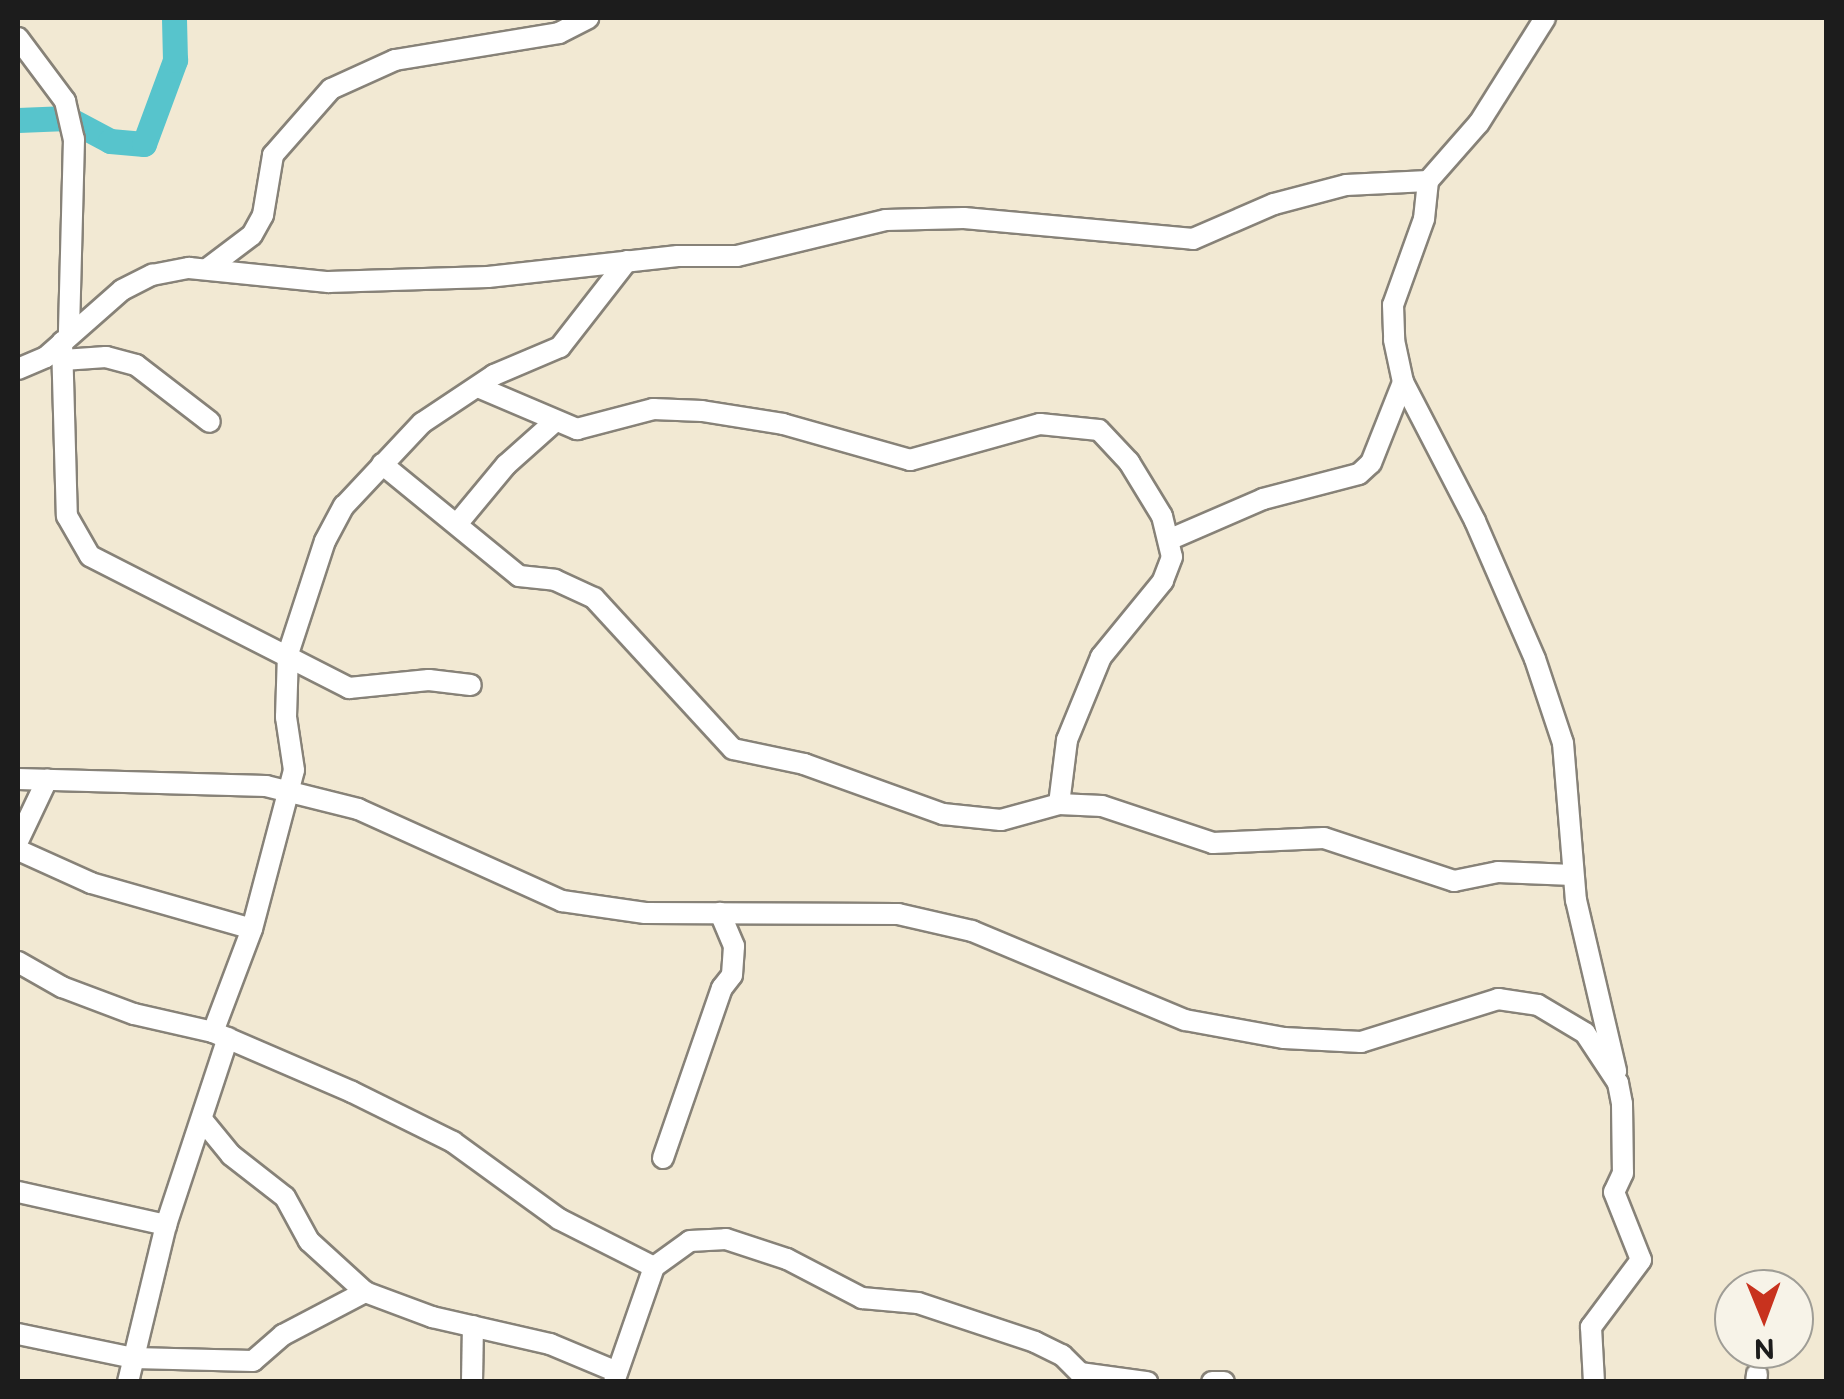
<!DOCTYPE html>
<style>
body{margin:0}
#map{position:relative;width:1844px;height:1399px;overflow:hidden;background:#f2e9d3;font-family:"Balsamiq Sans",sans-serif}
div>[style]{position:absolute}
.river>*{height:25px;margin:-12.5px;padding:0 12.5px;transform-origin:12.5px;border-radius:12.5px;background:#57c4cc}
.roads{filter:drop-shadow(2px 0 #878278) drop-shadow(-2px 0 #878278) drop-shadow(0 2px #878278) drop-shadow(0 -2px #878278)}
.minor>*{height:20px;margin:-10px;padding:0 10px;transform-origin:10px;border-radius:10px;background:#fff}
span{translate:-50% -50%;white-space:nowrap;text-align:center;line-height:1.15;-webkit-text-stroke:9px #f7f3e8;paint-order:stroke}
.frame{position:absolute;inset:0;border:20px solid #1c1c1c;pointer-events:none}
.north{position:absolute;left:1714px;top:1269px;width:100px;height:100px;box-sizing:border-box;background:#f7f3e8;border:2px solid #9f9d96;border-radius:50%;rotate:179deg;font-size:28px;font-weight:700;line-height:40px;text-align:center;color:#1c1c1c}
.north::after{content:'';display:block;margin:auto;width:35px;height:45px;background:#c8321e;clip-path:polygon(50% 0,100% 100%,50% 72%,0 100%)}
</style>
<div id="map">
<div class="river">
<i style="left:18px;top:120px;width:49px;rotate:-2.3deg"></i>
<i style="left:67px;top:118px;width:49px;rotate:28.1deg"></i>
<i style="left:110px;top:141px;width:34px;rotate:5deg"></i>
<i style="left:144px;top:144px;width:90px;rotate:-69.7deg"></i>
<i style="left:175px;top:60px;width:42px;rotate:-91.4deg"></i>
</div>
<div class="roads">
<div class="minor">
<i style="left:18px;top:38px;width:79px;rotate:53.3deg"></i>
<i style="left:65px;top:101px;width:39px;rotate:77deg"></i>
<i style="left:74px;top:139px;width:196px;rotate:91.5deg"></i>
<i style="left:1428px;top:181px;width:38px;rotate:96deg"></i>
<i style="left:1424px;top:219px;width:91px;rotate:109.8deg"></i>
<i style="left:1393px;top:305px;width:35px;rotate:88deg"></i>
<i style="left:1394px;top:340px;width:43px;rotate:77.9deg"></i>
<i style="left:1403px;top:382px;width:157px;rotate:62.6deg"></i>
<i style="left:1475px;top:521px;width:150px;rotate:66.5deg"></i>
<i style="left:1535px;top:659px;width:89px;rotate:71.6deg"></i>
<i style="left:1563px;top:743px;width:158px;rotate:85.3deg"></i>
<i style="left:1576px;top:900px;width:176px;rotate:76.8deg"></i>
<i style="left:207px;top:269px;width:56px;rotate:-37.1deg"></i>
<i style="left:252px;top:235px;width:23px;rotate:-61deg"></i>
<i style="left:263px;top:215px;width:61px;rotate:-80.5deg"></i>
<i style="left:273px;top:155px;width:88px;rotate:-48.7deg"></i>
<i style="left:331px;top:89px;width:70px;rotate:-24.4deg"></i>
<i style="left:395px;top:60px;width:166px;rotate:-9.3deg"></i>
<i style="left:559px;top:33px;width:33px;rotate:-27deg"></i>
<i style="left:62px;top:342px;width:174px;rotate:88.4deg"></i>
<i style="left:67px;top:516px;width:46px;rotate:60.1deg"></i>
<i style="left:90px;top:556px;width:291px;rotate:27deg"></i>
<i style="left:349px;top:688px;width:80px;rotate:-5.7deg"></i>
<i style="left:429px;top:680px;width:42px;rotate:6.8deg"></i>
<i style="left:63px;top:360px;width:43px;rotate:-4deg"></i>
<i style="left:106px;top:357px;width:31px;rotate:15deg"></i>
<i style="left:136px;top:365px;width:93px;rotate:37.6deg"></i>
<i style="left:18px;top:369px;width:30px;rotate:-23deg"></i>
<i style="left:46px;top:357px;width:101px;rotate:-41.4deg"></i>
<i style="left:122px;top:290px;width:34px;rotate:-27deg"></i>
<i style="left:152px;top:275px;width:38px;rotate:-11deg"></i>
<i style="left:189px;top:268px;width:140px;rotate:5.8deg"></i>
<i style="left:328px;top:282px;width:160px;rotate:-1.8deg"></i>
<i style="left:488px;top:277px;width:191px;rotate:-6.3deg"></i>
<i style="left:678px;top:256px;width:59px"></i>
<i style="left:737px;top:256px;width:153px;rotate:-13.6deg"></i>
<i style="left:886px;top:220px;width:78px;rotate:-1.5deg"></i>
<i style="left:964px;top:218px;width:230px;rotate:5.2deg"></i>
<i style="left:1193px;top:239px;width:88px;rotate:-23.4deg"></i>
<i style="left:1274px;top:204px;width:74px;rotate:-14.8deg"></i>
<i style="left:1346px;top:185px;width:82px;rotate:-2.8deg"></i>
<i style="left:1428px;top:181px;width:77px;rotate:-48.7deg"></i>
<i style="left:1479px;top:123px;width:124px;rotate:-57.8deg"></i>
<i style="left:478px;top:387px;width:108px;rotate:23deg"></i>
<i style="left:577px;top:429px;width:79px;rotate:-14.7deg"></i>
<i style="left:653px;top:409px;width:49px;rotate:2.3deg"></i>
<i style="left:702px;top:411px;width:82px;rotate:9.1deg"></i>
<i style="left:783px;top:424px;width:132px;rotate:15.8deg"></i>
<i style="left:910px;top:460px;width:135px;rotate:-15.5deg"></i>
<i style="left:1040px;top:424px;width:59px;rotate:5.8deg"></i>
<i style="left:1099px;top:430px;width:44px;rotate:46.8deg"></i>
<i style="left:1129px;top:462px;width:63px;rotate:58.6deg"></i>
<i style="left:1162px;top:516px;width:42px;rotate:76.3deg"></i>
<i style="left:1172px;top:557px;width:26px;rotate:111deg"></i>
<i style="left:1163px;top:581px;width:98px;rotate:129.2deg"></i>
<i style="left:1101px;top:657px;width:90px;rotate:112.3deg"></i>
<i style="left:1067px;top:740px;width:64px;rotate:97.1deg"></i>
<i style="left:382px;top:464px;width:177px;rotate:39.3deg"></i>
<i style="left:519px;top:576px;width:36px;rotate:6deg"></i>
<i style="left:555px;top:580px;width:43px;rotate:24.8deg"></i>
<i style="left:594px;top:598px;width:205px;rotate:47.4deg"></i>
<i style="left:733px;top:749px;width:73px;rotate:11.9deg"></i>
<i style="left:804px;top:764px;width:148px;rotate:19.8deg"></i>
<i style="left:943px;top:814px;width:58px;rotate:5.9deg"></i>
<i style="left:1001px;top:820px;width:60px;rotate:-15.4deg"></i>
<i style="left:1059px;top:804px;width:43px;rotate:2.7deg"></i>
<i style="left:1102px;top:806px;width:117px;rotate:18.4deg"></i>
<i style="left:1213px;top:843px;width:111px;rotate:-2.6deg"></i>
<i style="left:1324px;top:838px;width:137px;rotate:18.3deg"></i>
<i style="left:1454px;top:881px;width:45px;rotate:-11.6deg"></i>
<i style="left:1498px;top:872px;width:75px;rotate:2.3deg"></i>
<i style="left:457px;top:524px;width:77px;rotate:-50.3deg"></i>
<i style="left:506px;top:465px;width:62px;rotate:-41.7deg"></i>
<i style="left:1173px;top:538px;width:98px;rotate:-23.4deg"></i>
<i style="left:1263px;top:499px;width:99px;rotate:-14.6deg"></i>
<i style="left:1359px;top:474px;width:16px;rotate:-43deg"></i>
<i style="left:1371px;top:463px;width:87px;rotate:-68.4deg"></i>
<i style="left:18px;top:779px;width:248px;rotate:1.6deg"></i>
<i style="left:266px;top:786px;width:95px;rotate:14deg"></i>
<i style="left:358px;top:809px;width:224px;rotate:24.3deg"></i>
<i style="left:562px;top:901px;width:84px;rotate:8.2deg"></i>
<i style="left:645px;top:913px;width:253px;rotate:0.2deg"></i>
<i style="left:898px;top:914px;width:76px;rotate:12.9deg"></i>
<i style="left:972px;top:931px;width:231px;rotate:22.7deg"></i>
<i style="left:1185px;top:1020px;width:101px;rotate:10.3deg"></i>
<i style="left:1284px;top:1038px;width:77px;rotate:3deg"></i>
<i style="left:1361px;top:1042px;width:144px;rotate:-17.4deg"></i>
<i style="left:1498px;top:999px;width:40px;rotate:8.5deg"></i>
<i style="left:1538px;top:1005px;width:55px;rotate:30.8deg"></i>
<i style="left:1585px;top:1033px;width:60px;rotate:56.6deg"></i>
<i style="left:1618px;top:1083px;width:21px;rotate:79deg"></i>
<i style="left:1622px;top:1104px;width:69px;rotate:89.2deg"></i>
<i style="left:1623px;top:1173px;width:21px;rotate:115deg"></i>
<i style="left:1614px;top:1192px;width:73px;rotate:68.3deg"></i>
<i style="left:1641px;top:1260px;width:84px;rotate:126.7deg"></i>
<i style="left:1591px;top:1327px;width:55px;rotate:86.9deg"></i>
<i style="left:18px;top:841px;width:68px;rotate:-64.6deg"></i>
<i style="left:18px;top:850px;width:80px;rotate:24.3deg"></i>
<i style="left:91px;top:883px;width:167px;rotate:15.9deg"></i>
<i style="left:18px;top:962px;width:51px;rotate:29.6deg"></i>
<i style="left:62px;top:987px;width:77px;rotate:20.6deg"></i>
<i style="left:134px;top:1014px;width:81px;rotate:12.8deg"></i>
<i style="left:213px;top:1032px;width:151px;rotate:23.3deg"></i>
<i style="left:352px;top:1092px;width:113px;rotate:26.3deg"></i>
<i style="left:453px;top:1142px;width:131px;rotate:36deg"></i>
<i style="left:559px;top:1219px;width:106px;rotate:26.8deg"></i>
<i style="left:213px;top:1032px;width:110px;rotate:-69.3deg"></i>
<i style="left:252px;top:929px;width:164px;rotate:-75.2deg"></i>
<i style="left:294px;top:770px;width:54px;rotate:-98.6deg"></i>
<i style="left:286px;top:717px;width:63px;rotate:-88.2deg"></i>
<i style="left:288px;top:654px;width:119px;rotate:-71.9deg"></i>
<i style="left:325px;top:541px;width:40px;rotate:-62deg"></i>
<i style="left:344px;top:506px;width:114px;rotate:-46.8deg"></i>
<i style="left:422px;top:423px;width:87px;rotate:-33.7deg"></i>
<i style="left:494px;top:375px;width:72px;rotate:-23deg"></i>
<i style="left:560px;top:347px;width:109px;rotate:-52.1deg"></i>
<i style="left:204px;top:1122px;width:43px;rotate:50.7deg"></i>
<i style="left:231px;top:1155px;width:68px;rotate:37.9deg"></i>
<i style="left:285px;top:1197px;width:50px;rotate:61.4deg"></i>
<i style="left:309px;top:1241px;width:76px;rotate:42.3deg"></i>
<i style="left:365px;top:1292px;width:72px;rotate:20.5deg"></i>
<i style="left:432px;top:1317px;width:121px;rotate:12.9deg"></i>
<i style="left:550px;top:1344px;width:70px;rotate:22.6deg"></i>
<i style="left:663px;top:1158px;width:180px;rotate:-70.9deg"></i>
<i style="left:722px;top:988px;width:16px;rotate:-52deg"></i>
<i style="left:732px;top:975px;width:29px;rotate:-86deg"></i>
<i style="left:734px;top:946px;width:36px;rotate:-113deg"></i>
<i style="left:18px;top:1192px;width:152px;rotate:12.6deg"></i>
<i style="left:18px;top:1334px;width:118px;rotate:11.7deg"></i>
<i style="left:134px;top:1358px;width:119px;rotate:1.4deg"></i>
<i style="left:253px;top:1361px;width:40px;rotate:-41deg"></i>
<i style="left:283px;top:1335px;width:93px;rotate:-27.7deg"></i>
<i style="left:128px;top:1382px;width:162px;rotate:-76.4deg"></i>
<i style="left:166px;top:1225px;width:197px;rotate:-71.7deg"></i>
<i style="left:472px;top:1382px;width:56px;rotate:-89deg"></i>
<i style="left:614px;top:1382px;width:122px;rotate:-70.8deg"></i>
<i style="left:654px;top:1267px;width:44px;rotate:-35.8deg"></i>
<i style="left:690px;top:1241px;width:36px;rotate:-3deg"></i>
<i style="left:726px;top:1239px;width:64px;rotate:18.2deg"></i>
<i style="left:787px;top:1259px;width:85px;rotate:27.5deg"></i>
<i style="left:862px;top:1298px;width:56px;rotate:5.1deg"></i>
<i style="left:918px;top:1303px;width:123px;rotate:18.4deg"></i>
<i style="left:1035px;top:1342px;width:30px;rotate:26deg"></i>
<i style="left:1062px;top:1355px;width:25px;rotate:45deg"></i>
<i style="left:1080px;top:1373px;width:68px;rotate:7.7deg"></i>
<i style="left:1212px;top:1382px;width:12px"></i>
<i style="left:1756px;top:1382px;width:8px;rotate:-83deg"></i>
</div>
</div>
<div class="frame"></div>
<div class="north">N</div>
</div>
